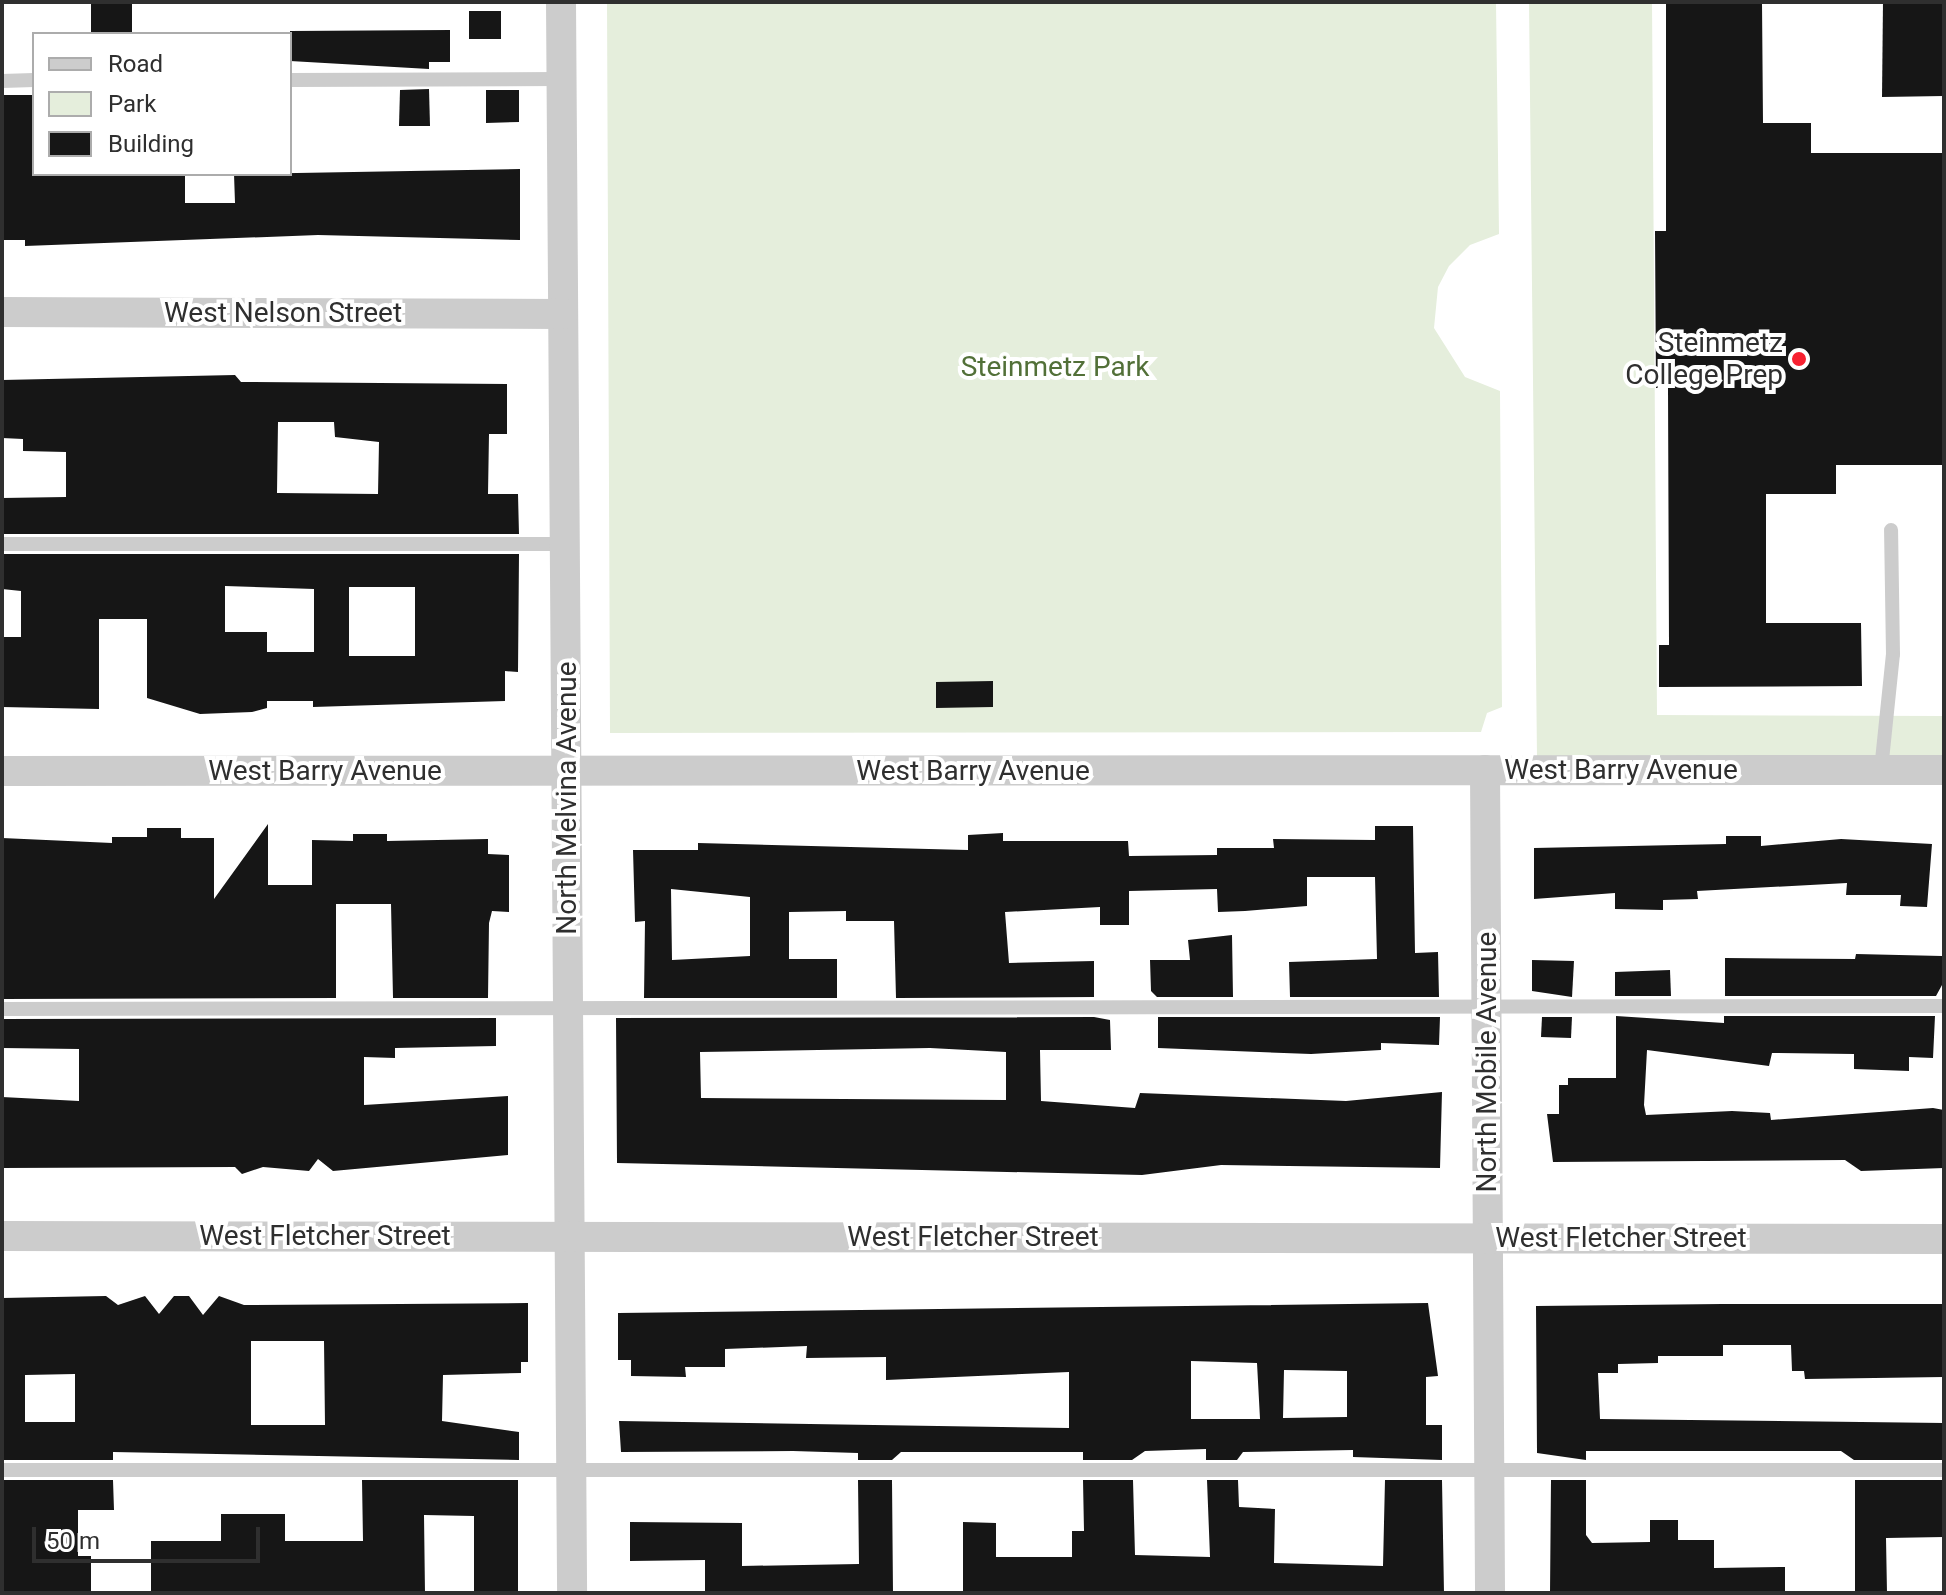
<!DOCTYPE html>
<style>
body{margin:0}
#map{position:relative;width:1946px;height:1595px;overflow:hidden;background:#fff;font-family:Roboto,sans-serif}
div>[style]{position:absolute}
.green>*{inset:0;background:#e5eedc}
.building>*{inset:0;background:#161616}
.lane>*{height:14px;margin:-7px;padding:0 7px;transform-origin:7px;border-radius:7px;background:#ccc}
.street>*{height:30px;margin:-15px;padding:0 15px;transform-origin:15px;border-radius:15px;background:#ccc}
.dots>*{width:22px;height:22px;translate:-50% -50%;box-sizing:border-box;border:4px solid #fff;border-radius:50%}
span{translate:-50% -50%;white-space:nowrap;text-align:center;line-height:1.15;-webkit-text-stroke:8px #fff;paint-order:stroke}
.street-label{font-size:28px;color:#2f2f2f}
.poi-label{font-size:28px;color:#2f2f2f}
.right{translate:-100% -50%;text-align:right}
.park-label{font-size:28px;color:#527038}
.frame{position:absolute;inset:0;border:4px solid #2f2f2f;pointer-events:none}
.legend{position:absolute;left:32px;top:32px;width:260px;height:144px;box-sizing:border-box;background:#fff;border:2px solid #acacac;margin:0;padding:10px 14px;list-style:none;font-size:24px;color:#2f2f2f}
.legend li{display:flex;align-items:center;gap:16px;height:40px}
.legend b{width:40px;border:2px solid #acacac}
.scale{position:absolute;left:32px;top:1527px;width:228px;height:36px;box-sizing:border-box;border:4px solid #2f2f2f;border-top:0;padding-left:10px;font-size:24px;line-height:28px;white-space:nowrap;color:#2f2f2f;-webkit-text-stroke:6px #fff;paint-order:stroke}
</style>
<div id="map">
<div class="green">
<i style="clip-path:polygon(607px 2px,1496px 2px,1499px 234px,1470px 245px,1449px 266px,1438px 287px,1434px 328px,1465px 377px,1500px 391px,1502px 707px,1487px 713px,1481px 732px,610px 733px)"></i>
<i style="clip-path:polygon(1529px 2px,1652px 2px,1657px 715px,1944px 716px,1944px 760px,1537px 759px)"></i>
</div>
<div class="building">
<i style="clip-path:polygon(91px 2px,132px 2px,132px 34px,91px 34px)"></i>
<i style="clip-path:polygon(1666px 2px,1762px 2px,1763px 123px,1811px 123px,1811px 153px,1944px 153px,1944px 465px,1836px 465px,1836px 494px,1766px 494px,1766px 623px,1861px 623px,1862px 686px,1659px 687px,1659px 645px,1669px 645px,1668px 388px,1656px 388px,1655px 231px,1666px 231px)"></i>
<i style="clip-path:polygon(1883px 2px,1944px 2px,1944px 96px,1882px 97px)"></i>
<i style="clip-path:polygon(469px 11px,501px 11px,501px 39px,469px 39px)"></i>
<i style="clip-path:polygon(450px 30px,450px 62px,429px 62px,429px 69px,290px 61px,290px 31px)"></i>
<i style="clip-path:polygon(429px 89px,430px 126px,399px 126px,400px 90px)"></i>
<i style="clip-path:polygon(486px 90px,519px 90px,519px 122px,486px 123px)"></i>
<i style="clip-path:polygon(2px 95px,34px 95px,34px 174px,185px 174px,185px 203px,235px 203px,234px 174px,520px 169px,520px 240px,318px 235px,25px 246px,25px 240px,2px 240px)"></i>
<i style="clip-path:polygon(evenodd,235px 375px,241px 382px,507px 384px,507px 434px,489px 434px,488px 494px,518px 494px,519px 534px,2px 534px,2px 498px,66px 497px,66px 452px,23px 451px,23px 439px,2px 438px,2px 380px,235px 375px,278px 422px,334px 422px,335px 437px,379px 442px,378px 494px,277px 493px,278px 422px)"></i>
<i style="clip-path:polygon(evenodd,2px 554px,519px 554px,518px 672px,505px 671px,505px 701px,313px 707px,313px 701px,267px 701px,267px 708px,252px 712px,200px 714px,147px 698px,147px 619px,99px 619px,99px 709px,2px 707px,2px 637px,21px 637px,21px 591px,2px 589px,2px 554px,225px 586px,314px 589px,314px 652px,267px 652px,267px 632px,225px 632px,225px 586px,2px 554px,349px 587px,415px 587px,415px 656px,349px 656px,349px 587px)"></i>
<i style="clip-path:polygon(993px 681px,993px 707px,936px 708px,936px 682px)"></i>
<i style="clip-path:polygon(268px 824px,268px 885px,312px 885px,312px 840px,353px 841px,353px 834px,387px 834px,387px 841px,488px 839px,488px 854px,509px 855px,509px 912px,492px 911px,489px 923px,488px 998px,393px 998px,391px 904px,336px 904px,336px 998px,2px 999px,2px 838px,112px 843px,112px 837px,147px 837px,147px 828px,181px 828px,181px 838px,214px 838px,214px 899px)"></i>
<i style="clip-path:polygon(evenodd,1375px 826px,1413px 826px,1415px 953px,1438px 952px,1439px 997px,1290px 997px,1289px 962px,1377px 959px,1375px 877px,1307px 877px,1307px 906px,1245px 911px,1218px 912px,1217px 889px,1129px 891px,1129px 925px,1100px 925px,1100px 907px,1005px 912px,1009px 963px,1094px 961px,1094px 997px,896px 998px,894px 921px,846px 921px,846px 911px,789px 912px,789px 959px,837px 959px,837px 998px,644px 998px,645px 921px,635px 922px,633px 850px,698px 850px,698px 843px,968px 850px,968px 835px,1003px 833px,1003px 841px,1128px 841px,1129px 856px,1217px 855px,1217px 848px,1274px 848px,1273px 839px,1375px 840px,1375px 826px,671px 889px,750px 897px,750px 956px,672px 960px,671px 889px)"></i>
<i style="clip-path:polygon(1726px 836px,1761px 836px,1761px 846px,1841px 839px,1932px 844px,1927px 907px,1900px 906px,1901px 895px,1846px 895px,1847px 883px,1697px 891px,1698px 899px,1663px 900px,1663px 910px,1615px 909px,1615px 893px,1534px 899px,1534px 848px,1726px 844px)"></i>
<i style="clip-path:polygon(1232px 935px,1233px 997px,1157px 997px,1151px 991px,1150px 960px,1190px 960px,1188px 940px)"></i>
<i style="clip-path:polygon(1856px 954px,1942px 956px,1942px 985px,1936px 996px,1725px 996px,1725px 958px,1855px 959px)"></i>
<i style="clip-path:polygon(1532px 960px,1574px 961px,1572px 997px,1532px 991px)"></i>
<i style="clip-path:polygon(1670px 970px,1671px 996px,1615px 996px,1615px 972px)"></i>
<i style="clip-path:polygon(1616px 1016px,1724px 1023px,1724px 1016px,1935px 1016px,1933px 1058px,1909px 1057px,1909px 1071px,1854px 1069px,1854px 1054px,1772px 1053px,1769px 1066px,1647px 1050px,1644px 1105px,1646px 1115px,1732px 1111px,1770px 1113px,1771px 1120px,1933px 1108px,1944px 1110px,1944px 1168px,1861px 1171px,1845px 1160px,1553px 1162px,1547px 1114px,1559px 1114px,1559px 1085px,1568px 1085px,1568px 1078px,1616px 1078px)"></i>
<i style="clip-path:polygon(evenodd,1094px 1017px,1110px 1020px,1111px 1050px,1040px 1050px,1041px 1101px,1135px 1108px,1140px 1093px,1346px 1101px,1442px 1092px,1440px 1168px,1221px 1165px,1142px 1175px,617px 1163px,616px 1018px,1094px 1017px,930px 1048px,1006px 1052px,1006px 1100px,701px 1098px,700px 1052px,930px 1048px)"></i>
<i style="clip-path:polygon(1158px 1017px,1440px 1017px,1439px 1045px,1381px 1043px,1381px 1050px,1311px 1054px,1158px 1048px)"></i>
<i style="clip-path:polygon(1542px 1017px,1572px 1017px,1571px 1038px,1541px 1037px)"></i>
<i style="clip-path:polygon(496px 1018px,496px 1046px,395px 1048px,395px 1058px,364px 1057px,364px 1105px,508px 1096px,508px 1155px,333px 1171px,318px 1159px,309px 1171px,263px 1167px,242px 1174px,235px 1167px,2px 1168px,2px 1097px,79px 1101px,79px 1049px,2px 1048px,2px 1019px)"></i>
<i style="clip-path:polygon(evenodd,106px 1296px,118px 1305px,145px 1296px,159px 1314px,174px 1296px,189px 1296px,203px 1315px,219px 1296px,244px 1305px,528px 1303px,528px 1362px,521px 1362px,521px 1373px,443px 1375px,442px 1421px,519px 1432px,519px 1460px,113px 1452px,113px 1460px,3px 1460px,2px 1298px,106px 1296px,251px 1341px,324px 1341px,325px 1425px,251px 1425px,251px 1341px,106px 1296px,75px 1374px,75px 1422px,25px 1422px,25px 1375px,75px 1374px)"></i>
<i style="clip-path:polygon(evenodd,1428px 1303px,1438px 1376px,1426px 1377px,1426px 1425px,1442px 1425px,1442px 1460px,1353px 1457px,1353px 1450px,1243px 1452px,1237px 1460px,1206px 1460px,1206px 1449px,1145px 1451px,1132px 1460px,1083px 1460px,1083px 1452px,901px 1452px,892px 1460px,858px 1460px,858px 1453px,793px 1451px,621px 1452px,619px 1421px,1069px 1428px,1069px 1372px,886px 1380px,886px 1357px,806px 1358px,807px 1346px,725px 1349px,725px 1367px,685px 1367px,686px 1377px,631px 1376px,631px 1360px,618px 1360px,618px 1313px,1428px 1303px,1191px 1361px,1257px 1363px,1260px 1419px,1191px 1419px,1191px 1361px,1428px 1303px,1284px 1370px,1347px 1371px,1347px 1417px,1283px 1418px,1284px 1370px)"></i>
<i style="clip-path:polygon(1722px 1304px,1944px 1304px,1944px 1377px,1805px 1379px,1804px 1371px,1792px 1371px,1791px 1345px,1723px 1345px,1723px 1356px,1658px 1356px,1658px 1363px,1618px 1364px,1618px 1373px,1598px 1373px,1600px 1419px,1944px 1423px,1944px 1460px,1854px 1460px,1841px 1451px,1586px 1451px,1586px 1460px,1537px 1453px,1536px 1306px)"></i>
<i style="clip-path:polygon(3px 1480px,113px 1480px,114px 1510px,78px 1510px,78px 1556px,91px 1556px,91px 1593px,3px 1593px)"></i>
<i style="clip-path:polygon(362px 1480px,518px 1480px,518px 1593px,474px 1593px,474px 1516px,424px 1515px,425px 1593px,151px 1593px,151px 1541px,221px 1541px,221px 1514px,285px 1514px,285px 1541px,363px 1541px)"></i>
<i style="clip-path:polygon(858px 1480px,892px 1480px,893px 1593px,705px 1593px,705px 1560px,630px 1561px,630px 1522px,742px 1523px,742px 1566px,859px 1564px)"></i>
<i style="clip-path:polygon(1083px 1480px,1133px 1480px,1135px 1555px,1210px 1557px,1207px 1480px,1238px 1480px,1239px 1507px,1275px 1509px,1274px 1563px,1383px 1566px,1385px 1480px,1442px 1480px,1444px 1593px,963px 1593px,963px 1522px,996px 1523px,996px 1557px,1072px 1557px,1072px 1531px,1084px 1531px)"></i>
<i style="clip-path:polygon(1551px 1480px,1586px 1480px,1586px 1535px,1592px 1543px,1650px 1542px,1650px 1520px,1678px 1520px,1678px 1540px,1714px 1540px,1714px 1568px,1785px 1567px,1785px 1593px,1550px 1593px)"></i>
<i style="clip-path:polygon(1855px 1480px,1944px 1480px,1944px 1537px,1886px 1538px,1887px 1593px,1855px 1593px)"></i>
</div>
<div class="lane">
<i style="left:290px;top:80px;width:272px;rotate:-0.2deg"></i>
<i style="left:2px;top:81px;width:32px;rotate:-2deg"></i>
<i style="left:2px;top:544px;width:563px"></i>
<i style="left:1881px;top:770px;width:117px;rotate:-84.1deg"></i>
<i style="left:1893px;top:654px;width:124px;rotate:-90.9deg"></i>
<i style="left:2px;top:1009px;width:1942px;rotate:-0.09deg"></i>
<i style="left:2px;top:1470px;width:1942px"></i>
</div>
<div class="street">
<i style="left:561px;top:2px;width:1591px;rotate:89.6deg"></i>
<i style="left:2px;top:312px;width:561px;rotate:0.2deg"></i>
<i style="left:1485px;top:770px;width:823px;rotate:89.65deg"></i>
<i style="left:2px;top:771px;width:1942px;rotate:-0.03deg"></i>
<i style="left:2px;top:1236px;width:1942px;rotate:0.09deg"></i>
</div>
<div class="dots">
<i style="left:1799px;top:359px;background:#f72131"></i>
</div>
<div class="street-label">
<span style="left:283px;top:313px">West Nelson Street</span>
<span style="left:1621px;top:770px">West Barry Avenue</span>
<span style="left:325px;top:771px">West Barry Avenue</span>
<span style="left:973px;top:771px">West Barry Avenue</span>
<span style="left:567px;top:798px;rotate:-90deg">North Melvina Avenue</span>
<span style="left:1487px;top:1062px;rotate:-90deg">North Mobile Avenue</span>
<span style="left:325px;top:1236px">West Fletcher Street</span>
<span style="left:973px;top:1237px">West Fletcher Street</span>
<span style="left:1621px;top:1238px">West Fletcher Street</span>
</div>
<div class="poi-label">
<span class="right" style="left:1783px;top:359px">Steinmetz<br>College Prep</span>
</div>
<div class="park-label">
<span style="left:1055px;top:367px">Steinmetz Park</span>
</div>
<div class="frame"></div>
<ul class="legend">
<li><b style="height:10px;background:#ccc"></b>Road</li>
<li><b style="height:22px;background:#e5eedc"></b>Park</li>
<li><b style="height:22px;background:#161616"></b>Building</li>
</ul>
<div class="scale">50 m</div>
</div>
